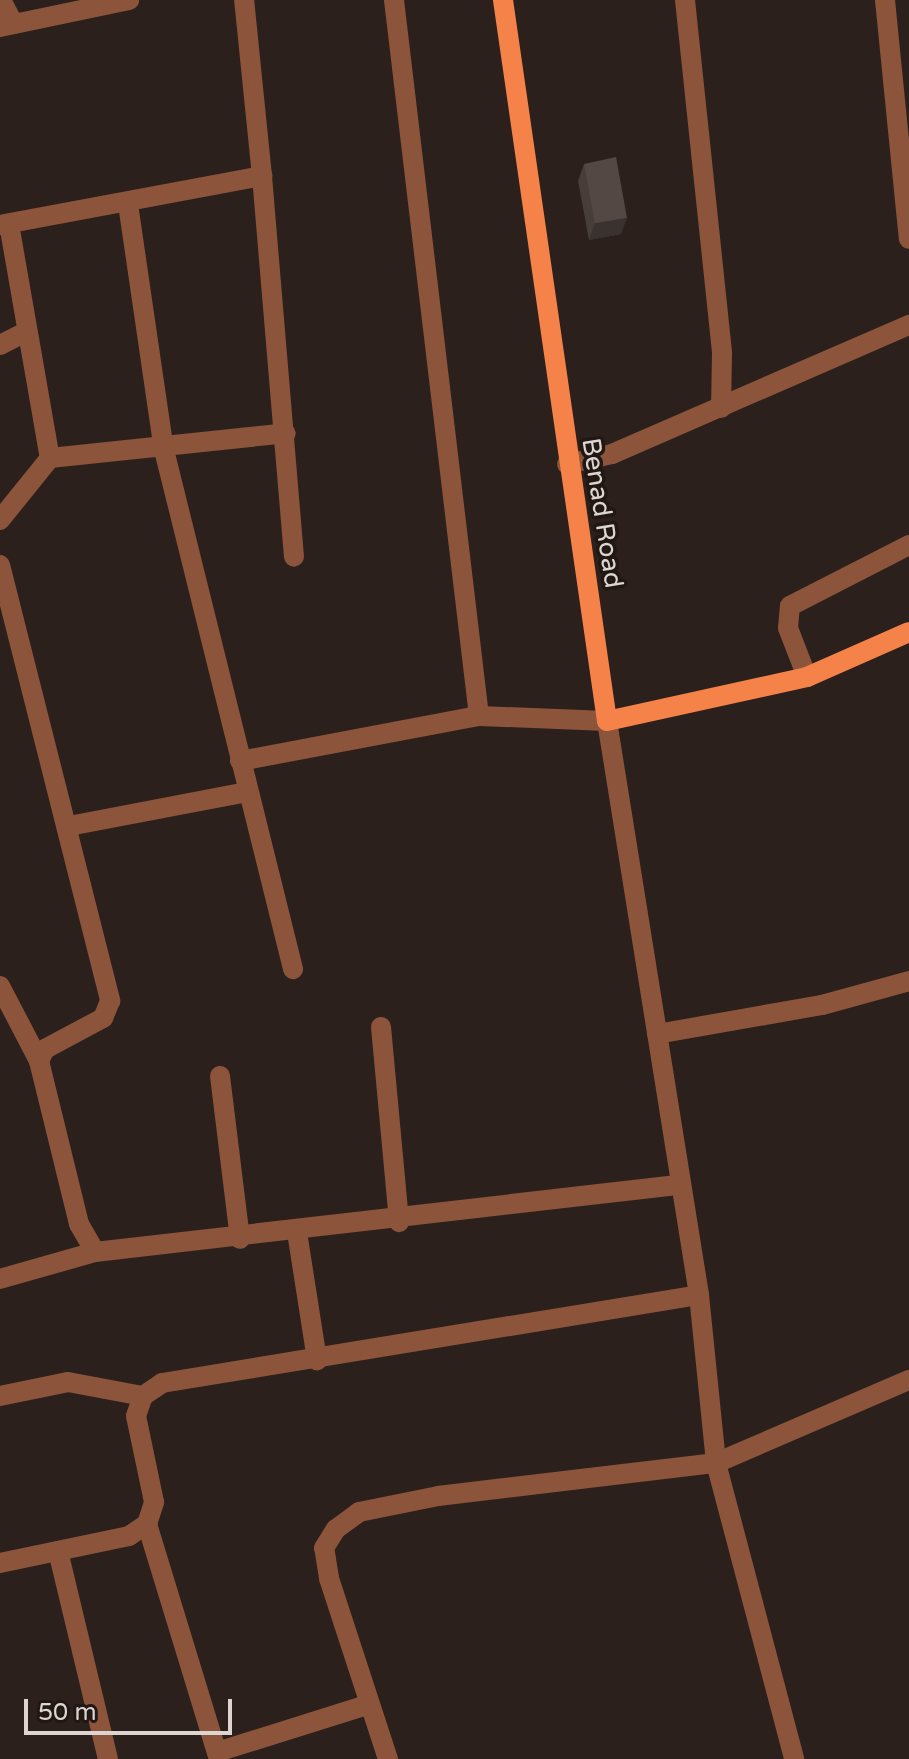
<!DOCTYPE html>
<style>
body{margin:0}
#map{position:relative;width:909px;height:1759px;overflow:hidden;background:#2b201c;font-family:"Varela Round",sans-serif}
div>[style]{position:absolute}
.minor>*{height:20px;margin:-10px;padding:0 10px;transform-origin:10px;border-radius:10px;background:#8c543a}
.major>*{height:20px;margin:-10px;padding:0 10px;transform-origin:10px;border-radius:10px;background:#f58248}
.wall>*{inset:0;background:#473e3a}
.shaded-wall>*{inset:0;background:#3a322f}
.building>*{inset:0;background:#534843}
span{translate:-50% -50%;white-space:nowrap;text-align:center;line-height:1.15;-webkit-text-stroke:7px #211713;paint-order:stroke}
.street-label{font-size:26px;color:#dcd5d2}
.scale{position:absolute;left:24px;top:1699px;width:208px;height:36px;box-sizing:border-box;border:4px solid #dcd5d2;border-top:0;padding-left:10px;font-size:24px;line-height:28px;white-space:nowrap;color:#dcd5d2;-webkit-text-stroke:6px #211713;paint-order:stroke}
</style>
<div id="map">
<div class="minor">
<i style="left:1px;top:0;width:27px;rotate:62deg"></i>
<i style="left:394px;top:0;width:721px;rotate:83.23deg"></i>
<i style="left:479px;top:716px;width:128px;rotate:2.2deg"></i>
<i style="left:607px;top:721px;width:581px;rotate:80.89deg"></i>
<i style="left:699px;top:1295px;width:169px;rotate:84.2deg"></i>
<i style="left:716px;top:1463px;width:306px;rotate:75.2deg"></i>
<i style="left:685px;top:0;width:355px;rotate:84deg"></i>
<i style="left:722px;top:353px;width:55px;rotate:91deg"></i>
<i style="left:885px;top:0;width:240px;rotate:84.3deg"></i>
<i style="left:0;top:27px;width:132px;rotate:-11.8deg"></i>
<i style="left:262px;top:176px;width:382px;rotate:85.2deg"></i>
<i style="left:128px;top:204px;width:249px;rotate:81.7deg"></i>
<i style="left:164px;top:450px;width:535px;rotate:76.04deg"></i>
<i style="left:9px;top:224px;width:238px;rotate:80.1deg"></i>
<i style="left:50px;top:458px;width:237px;rotate:-6deg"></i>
<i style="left:0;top:225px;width:267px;rotate:-10.6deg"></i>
<i style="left:262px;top:176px;width:177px;rotate:-95.8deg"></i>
<i style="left:0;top:345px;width:29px;rotate:-27deg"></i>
<i style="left:567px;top:464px;width:46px;rotate:-12.5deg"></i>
<i style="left:612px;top:454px;width:324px;rotate:-23.5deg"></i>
<i style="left:0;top:520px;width:80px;rotate:-51.1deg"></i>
<i style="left:0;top:565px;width:450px;rotate:75.8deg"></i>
<i style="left:110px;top:1001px;width:18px;rotate:112deg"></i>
<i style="left:103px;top:1018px;width:66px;rotate:151.9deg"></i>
<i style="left:45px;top:1049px;width:13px;rotate:117deg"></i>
<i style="left:39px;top:1061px;width:168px;rotate:76.2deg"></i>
<i style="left:79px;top:1224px;width:32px;rotate:60deg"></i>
<i style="left:95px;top:1252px;width:586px;rotate:-6.57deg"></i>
<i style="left:807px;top:677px;width:53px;rotate:-111.2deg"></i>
<i style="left:788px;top:628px;width:22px;rotate:-85deg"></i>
<i style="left:790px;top:606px;width:134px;rotate:-27.1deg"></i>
<i style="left:240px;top:761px;width:243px;rotate:-10.7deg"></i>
<i style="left:69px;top:826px;width:182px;rotate:-10.8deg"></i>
<i style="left:0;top:986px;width:85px;rotate:62.5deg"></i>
<i style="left:381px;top:1027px;width:196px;rotate:84.7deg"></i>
<i style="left:657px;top:1034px;width:168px;rotate:-10deg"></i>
<i style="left:822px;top:1005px;width:90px;rotate:-15.4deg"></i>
<i style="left:220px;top:1076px;width:164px;rotate:83deg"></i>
<i style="left:297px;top:1232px;width:130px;rotate:81.1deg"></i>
<i style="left:0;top:1279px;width:99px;rotate:-15.9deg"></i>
<i style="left:0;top:1396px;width:69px;rotate:-11.6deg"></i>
<i style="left:68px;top:1382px;width:76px;rotate:10.6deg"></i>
<i style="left:147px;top:1524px;width:246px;rotate:73deg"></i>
<i style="left:58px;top:1551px;width:214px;rotate:76.5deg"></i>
<i style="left:0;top:1563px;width:132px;rotate:-11.8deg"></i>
<i style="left:129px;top:1536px;width:22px;rotate:-34deg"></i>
<i style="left:147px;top:1524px;width:23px;rotate:-72deg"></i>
<i style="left:154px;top:1502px;width:88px;rotate:-101.8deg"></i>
<i style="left:136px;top:1416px;width:21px;rotate:-71deg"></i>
<i style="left:143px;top:1396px;width:23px;rotate:-34deg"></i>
<i style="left:162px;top:1383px;width:544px;rotate:-9.31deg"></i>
<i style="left:217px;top:1752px;width:160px;rotate:-17.4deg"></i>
<i style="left:388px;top:1759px;width:190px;rotate:-108.1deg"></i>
<i style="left:329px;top:1578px;width:30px;rotate:-99deg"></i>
<i style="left:324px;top:1548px;width:22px;rotate:-58deg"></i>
<i style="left:336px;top:1529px;width:29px;rotate:-36deg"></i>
<i style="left:359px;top:1512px;width:81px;rotate:-11.4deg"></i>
<i style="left:438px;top:1496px;width:280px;rotate:-6.8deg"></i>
<i style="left:716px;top:1463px;width:210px;rotate:-23.3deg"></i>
</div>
<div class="major">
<i style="left:503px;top:0;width:728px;rotate:81.79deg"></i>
<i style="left:607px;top:721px;width:205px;rotate:-12.4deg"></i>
<i style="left:807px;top:677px;width:111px;rotate:-23.8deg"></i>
</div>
<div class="wall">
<i style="clip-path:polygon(584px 164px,621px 234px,589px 240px,578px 181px)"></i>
</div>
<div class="shaded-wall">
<i style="clip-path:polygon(627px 218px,621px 234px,589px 240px,595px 223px)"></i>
</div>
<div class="building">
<i style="clip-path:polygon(616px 157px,627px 218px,595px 223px,584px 164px)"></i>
</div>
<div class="street-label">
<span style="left:602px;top:513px;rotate:81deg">Benad Road</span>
</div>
<div class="scale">50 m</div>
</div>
